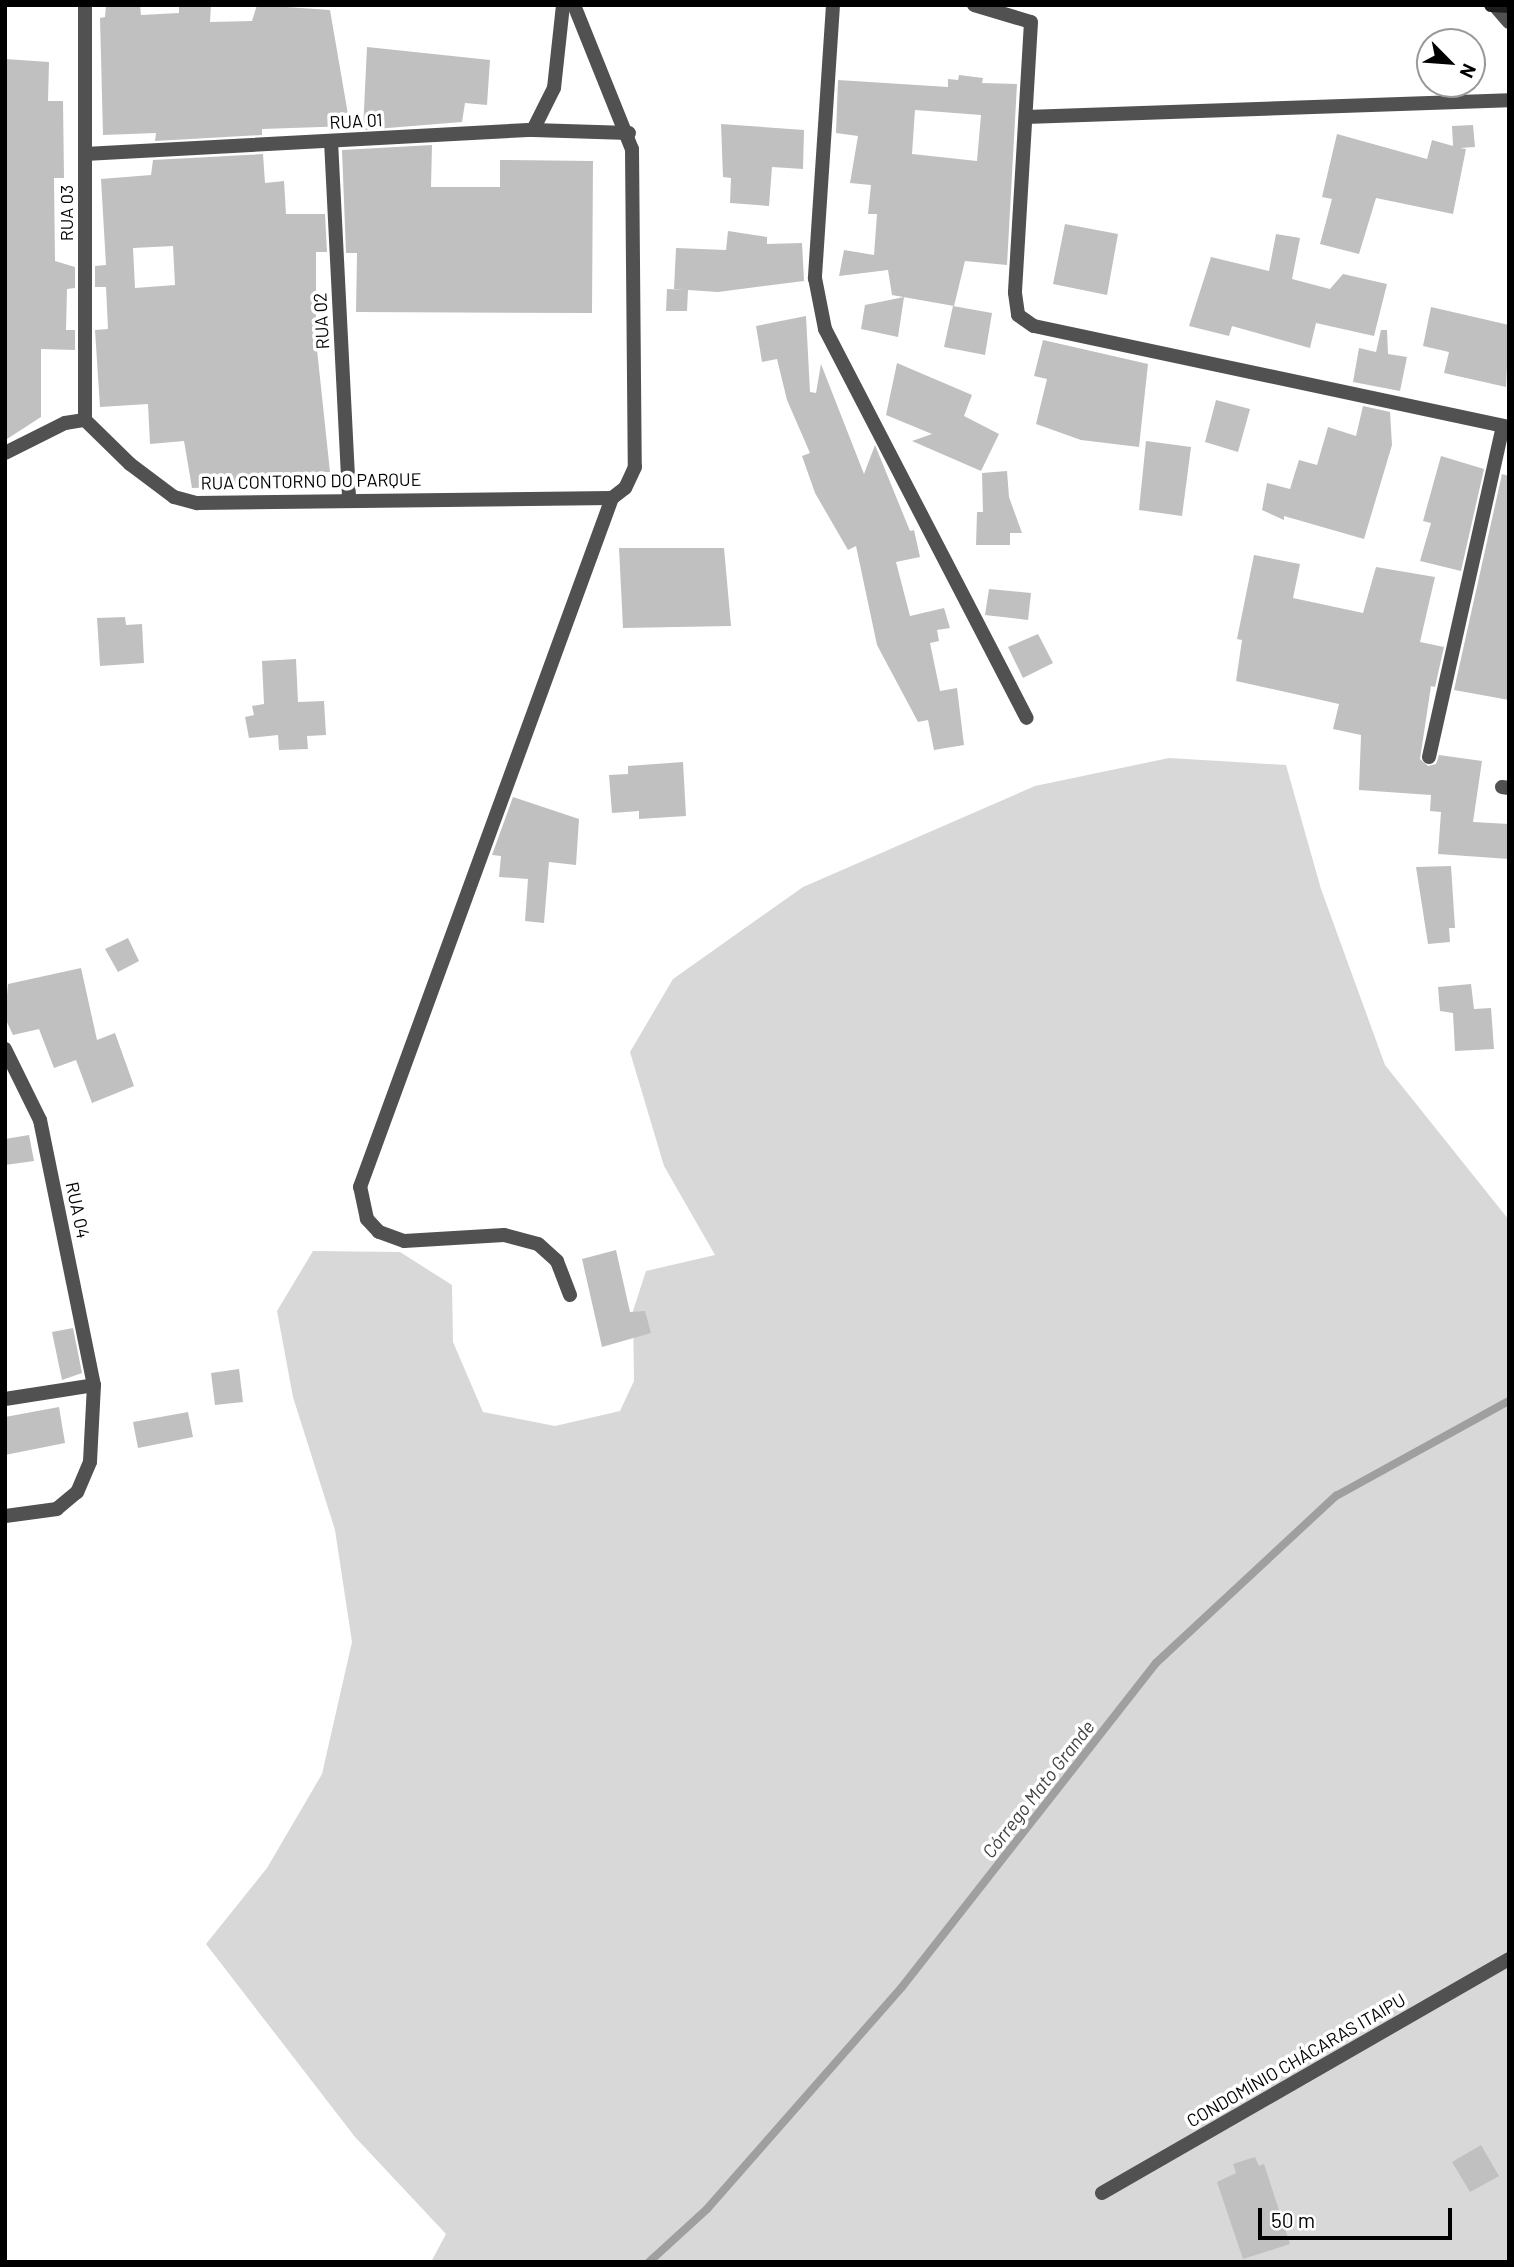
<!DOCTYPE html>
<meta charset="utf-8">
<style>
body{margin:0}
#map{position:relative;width:1514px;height:2267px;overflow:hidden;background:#fff;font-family:Barlow,sans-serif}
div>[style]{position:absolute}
.green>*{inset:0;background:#d8d8d8}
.stream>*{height:8px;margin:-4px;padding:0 4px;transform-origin:4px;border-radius:4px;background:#9f9f9f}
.building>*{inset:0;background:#c0c0c0}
.street>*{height:14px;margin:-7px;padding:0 7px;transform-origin:7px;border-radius:7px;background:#515151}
.secondary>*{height:14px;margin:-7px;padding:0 7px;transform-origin:7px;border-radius:7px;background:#1e1e1e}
span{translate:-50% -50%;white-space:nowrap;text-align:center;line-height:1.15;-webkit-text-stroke:7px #fff;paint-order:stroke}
.street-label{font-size:18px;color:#000}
.water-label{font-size:19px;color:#404040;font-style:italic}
.frame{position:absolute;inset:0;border:7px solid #000;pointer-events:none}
.north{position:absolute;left:1416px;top:28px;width:70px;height:70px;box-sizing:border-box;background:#fff;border:2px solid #999;border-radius:50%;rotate:115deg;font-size:19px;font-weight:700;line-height:28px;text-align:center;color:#000}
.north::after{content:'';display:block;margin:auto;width:24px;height:32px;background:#000;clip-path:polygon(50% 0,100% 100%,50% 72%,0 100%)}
.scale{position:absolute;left:1258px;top:2208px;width:194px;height:32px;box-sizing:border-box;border:4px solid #000;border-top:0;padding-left:9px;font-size:21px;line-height:24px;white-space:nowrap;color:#000;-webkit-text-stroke:5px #fff;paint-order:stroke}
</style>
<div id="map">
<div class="green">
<i style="clip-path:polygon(1169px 758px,1286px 765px,1321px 889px,1385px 1065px,1509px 1220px,1509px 2262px,431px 2262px,446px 2234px,355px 2137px,206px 1944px,267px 1868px,322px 1774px,352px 1642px,335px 1530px,293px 1397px,277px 1311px,313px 1251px,400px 1252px,452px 1285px,453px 1342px,483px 1412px,555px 1426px,620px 1411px,634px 1381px,633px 1311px,646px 1271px,715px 1255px,664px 1166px,630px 1052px,673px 979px,803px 887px,1035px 786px)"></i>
</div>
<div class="stream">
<i style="left:649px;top:2262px;width:79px;rotate:-42.4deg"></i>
<i style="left:707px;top:2209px;width:295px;rotate:-48.7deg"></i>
<i style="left:902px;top:1987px;width:412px;rotate:-51.9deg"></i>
<i style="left:1156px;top:1663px;width:246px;rotate:-42.9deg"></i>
<i style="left:1336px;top:1496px;width:197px;rotate:-28.8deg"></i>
</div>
<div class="building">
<i style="clip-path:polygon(106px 5px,140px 5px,141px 15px,179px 13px,179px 5px,211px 5px,210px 22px,252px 21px,257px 5px,330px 10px,350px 126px,262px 129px,262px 135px,155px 141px,156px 133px,103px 135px,100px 18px,105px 17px)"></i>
<i style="clip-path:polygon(367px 47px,490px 60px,487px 105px,465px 103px,462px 122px,363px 130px)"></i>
<i style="clip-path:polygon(5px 59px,49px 62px,48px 101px,63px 101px,64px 178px,54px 178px,55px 261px,75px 267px,75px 288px,67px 289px,66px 330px,75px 330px,75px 350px,41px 349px,41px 417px,7px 439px)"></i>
<i style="clip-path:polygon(evenodd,959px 75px,983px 78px,982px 83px,1017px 84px,1007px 265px,965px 261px,954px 306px,892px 295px,888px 270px,839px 276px,844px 250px,874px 255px,877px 214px,868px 214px,871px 185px,850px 183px,858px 136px,836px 133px,838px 80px,948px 87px,948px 79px,958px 80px,959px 75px,915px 110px,981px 115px,977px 161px,912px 154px,915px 110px)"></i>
<i style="clip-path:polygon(721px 124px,804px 130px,803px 169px,772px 167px,769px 206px,730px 203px,731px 178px,723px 177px)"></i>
<i style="clip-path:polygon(1473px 125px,1475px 147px,1460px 148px,1466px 149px,1453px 214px,1376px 198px,1359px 254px,1320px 244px,1332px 199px,1322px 197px,1337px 134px,1427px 159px,1432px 140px,1453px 146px,1452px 126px)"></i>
<i style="clip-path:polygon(432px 145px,431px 187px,500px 187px,500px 160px,593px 161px,592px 313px,356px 312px,357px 253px,346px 253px,342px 150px)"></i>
<i style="clip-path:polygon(evenodd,263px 154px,265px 183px,284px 181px,286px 214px,325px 214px,327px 252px,316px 252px,316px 340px,330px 472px,288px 473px,288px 485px,192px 488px,184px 441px,150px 444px,148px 404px,100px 407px,95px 330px,108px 329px,106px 287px,95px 287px,95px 266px,106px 265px,101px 179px,151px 175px,153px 160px,263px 154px,173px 246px,175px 285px,135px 288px,133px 248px,173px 246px)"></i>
<i style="clip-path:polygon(1065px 224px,1118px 234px,1107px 295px,1053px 284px)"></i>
<i style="clip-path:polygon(728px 231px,767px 237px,767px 244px,802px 243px,804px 281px,718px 292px,688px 290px,687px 311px,666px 311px,667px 289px,685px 290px,674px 289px,676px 248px,726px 250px)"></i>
<i style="clip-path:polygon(1276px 234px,1300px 238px,1292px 279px,1330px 289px,1343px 274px,1387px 284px,1374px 336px,1316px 323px,1310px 348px,1232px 326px,1229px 336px,1189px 326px,1211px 257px,1269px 271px)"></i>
<i style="clip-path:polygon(904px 297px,898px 337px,861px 329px,865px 305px)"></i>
<i style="clip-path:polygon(953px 306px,992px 313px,985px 355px,944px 347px)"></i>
<i style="clip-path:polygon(1431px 307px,1509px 325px,1506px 387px,1444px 373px,1449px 352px,1423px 346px)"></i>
<i style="clip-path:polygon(806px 316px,810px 392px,816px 393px,821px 364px,864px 474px,875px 445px,910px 531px,914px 530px,920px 557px,896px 562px,910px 616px,944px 608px,950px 628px,937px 630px,939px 641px,930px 643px,940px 691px,957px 688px,964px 745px,934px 750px,928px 720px,918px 722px,877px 645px,856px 546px,848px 550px,815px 493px,802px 456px,810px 453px,787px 400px,777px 359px,762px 362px,756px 326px)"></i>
<i style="clip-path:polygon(1381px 330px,1387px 330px,1388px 354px,1407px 357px,1400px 391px,1353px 382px,1359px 348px,1376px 352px)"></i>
<i style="clip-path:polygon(1043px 340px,1148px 364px,1139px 447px,1081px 440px,1036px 424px,1047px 379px,1034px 376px)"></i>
<i style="clip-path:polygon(897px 363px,972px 395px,964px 416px,999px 434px,981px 471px,912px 441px,932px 434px,886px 415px)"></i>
<i style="clip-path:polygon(1216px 400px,1250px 409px,1238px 452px,1205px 442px)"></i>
<i style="clip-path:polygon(1363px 406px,1390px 412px,1392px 445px,1364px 539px,1284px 516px,1284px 520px,1262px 510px,1267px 483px,1290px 489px,1299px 460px,1317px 465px,1328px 427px,1356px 436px)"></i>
<i style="clip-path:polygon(1146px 441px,1191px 447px,1182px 516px,1139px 510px)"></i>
<i style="clip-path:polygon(1441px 456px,1484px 469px,1461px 571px,1420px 561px,1431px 523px,1423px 521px)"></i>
<i style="clip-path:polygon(1007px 471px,1009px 497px,1022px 533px,1010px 533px,1010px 545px,976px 545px,977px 512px,983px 512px,982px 473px)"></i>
<i style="clip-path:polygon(1502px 474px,1509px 476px,1509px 700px,1454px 690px)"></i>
<i style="clip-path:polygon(619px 548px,724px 548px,731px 626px,623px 628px)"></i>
<i style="clip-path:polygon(1254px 555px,1300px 564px,1293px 598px,1363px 613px,1376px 567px,1435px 577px,1420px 642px,1444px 647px,1435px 687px,1431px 686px,1420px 759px,1428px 766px,1436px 764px,1439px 755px,1482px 761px,1473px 822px,1509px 824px,1509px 859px,1438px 854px,1441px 812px,1430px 811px,1431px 795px,1359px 790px,1361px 735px,1333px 729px,1339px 704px,1236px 681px,1242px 640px,1237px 639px)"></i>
<i style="clip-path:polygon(989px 589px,1031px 593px,1028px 620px,985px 615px)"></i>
<i style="clip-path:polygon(125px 617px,126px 625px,142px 624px,144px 663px,100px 666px,97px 618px)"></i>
<i style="clip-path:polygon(1038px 634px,1053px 663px,1023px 678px,1008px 647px)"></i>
<i style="clip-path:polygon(296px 659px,298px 702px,324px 701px,326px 735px,307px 736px,308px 749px,279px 750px,278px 735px,249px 738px,245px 717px,254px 715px,252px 706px,264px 704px,262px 661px)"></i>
<i style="clip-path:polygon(683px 762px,686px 816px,639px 819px,639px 811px,612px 813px,609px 775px,628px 774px,628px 766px)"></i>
<i style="clip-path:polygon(513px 797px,579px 819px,576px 865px,549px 862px,544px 923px,525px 921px,528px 879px,499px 877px,501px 856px,492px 855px)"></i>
<i style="clip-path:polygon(1451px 866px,1455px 928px,1449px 928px,1450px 942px,1428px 944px,1416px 867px)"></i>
<i style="clip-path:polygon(128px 938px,139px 961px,118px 972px,105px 949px)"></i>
<i style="clip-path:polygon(81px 968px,97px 1040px,115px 1033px,134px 1086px,92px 1103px,76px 1060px,54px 1068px,39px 1029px,13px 1035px,5px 1018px,8px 984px)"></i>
<i style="clip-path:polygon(1471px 984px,1474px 1009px,1491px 1008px,1494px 1049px,1455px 1051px,1453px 1013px,1440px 1011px,1438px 987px)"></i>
<i style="clip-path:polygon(29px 1135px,34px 1161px,5px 1165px,5px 1139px)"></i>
<i style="clip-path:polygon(616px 1250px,630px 1312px,645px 1311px,651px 1333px,602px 1347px,582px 1259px)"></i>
<i style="clip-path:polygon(73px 1328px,82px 1373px,62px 1380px,52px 1332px)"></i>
<i style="clip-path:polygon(239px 1369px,243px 1402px,215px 1405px,211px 1373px)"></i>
<i style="clip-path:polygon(59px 1407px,65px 1443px,5px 1455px,5px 1417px)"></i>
<i style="clip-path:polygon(188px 1412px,193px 1437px,138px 1448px,133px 1422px)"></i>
<i style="clip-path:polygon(1481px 2145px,1499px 2176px,1470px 2192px,1452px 2162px)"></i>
<i style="clip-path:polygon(1255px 2157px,1259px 2166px,1264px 2164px,1290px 2244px,1243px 2259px,1217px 2182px,1236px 2173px,1233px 2164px)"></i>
</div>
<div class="street">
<i style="left:85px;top:5px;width:415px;rotate:90deg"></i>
<i style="left:574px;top:5px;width:155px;rotate:68.1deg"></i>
<i style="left:632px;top:149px;width:318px;rotate:89.5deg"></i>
<i style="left:635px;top:467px;width:23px;rotate:115deg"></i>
<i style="left:625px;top:488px;width:16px;rotate:142deg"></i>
<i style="left:833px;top:5px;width:274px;rotate:93.8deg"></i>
<i style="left:815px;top:278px;width:52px;rotate:78.9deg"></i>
<i style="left:825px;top:329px;width:438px;rotate:62.6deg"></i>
<i style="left:974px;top:5px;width:59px;rotate:16.6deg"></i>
<i style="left:1031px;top:22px;width:271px;rotate:93.4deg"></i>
<i style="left:1015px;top:293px;width:22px;rotate:82deg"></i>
<i style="left:1018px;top:315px;width:19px;rotate:35deg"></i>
<i style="left:1034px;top:326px;width:486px;rotate:12deg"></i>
<i style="left:1495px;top:6px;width:21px;rotate:49deg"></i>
<i style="left:1026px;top:117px;width:483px;rotate:-2deg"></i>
<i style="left:533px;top:130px;width:47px;rotate:-63.4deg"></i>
<i style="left:554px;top:88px;width:83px;rotate:-83.8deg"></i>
<i style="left:331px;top:141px;width:358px;rotate:87.1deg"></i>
<i style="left:85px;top:154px;width:449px;rotate:-3.1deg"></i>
<i style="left:533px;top:130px;width:96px;rotate:1.8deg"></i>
<i style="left:5px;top:453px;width:67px;rotate:-26.6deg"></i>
<i style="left:65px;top:423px;width:20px;rotate:-9deg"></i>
<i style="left:85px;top:420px;width:63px;rotate:44.4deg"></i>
<i style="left:130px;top:464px;width:55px;rotate:36.9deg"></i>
<i style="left:174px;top:497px;width:24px;rotate:15deg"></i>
<i style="left:197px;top:503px;width:415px;rotate:-0.7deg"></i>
<i style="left:1429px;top:757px;width:338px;rotate:-77.4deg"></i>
<i style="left:1502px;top:787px;width:7px;rotate:8deg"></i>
<i style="left:5px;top:1049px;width:79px;rotate:63.8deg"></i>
<i style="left:40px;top:1120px;width:270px;rotate:78.5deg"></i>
<i style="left:94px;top:1385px;width:77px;rotate:93deg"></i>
<i style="left:90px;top:1462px;width:33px;rotate:113deg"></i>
<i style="left:77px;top:1492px;width:26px;rotate:140deg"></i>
<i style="left:57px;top:1509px;width:52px;rotate:172.3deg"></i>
<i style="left:570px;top:1295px;width:36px;rotate:-111deg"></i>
<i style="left:557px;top:1261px;width:25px;rotate:-138deg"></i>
<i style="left:538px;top:1244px;width:35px;rotate:-165deg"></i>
<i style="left:504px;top:1235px;width:100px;rotate:176.6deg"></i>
<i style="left:404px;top:1241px;width:27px;rotate:-160deg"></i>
<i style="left:379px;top:1232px;width:18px;rotate:-133deg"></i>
<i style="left:367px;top:1219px;width:33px;rotate:-102deg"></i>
<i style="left:360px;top:1187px;width:734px;rotate:-69.91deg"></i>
<i style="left:5px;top:1399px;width:90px;rotate:-8.9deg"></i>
<i style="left:1102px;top:2193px;width:469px;rotate:-29.9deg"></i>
</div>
<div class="secondary">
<i style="left:1491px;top:5px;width:18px;rotate:3deg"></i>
</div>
<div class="street-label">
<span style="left:356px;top:121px;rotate:-3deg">RUA 01</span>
<span style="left:66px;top:213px;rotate:-90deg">RUA 03</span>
<span style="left:321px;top:321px;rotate:-93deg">RUA 02</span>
<span style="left:311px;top:481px;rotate:-1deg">RUA CONTORNO DO PARQUE</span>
<span style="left:78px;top:1210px;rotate:78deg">RUA 04</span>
<span style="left:1296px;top:2060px;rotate:-30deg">CONDOMÍNIO CHÁCARAS ITAIPU</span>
</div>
<div class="water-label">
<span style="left:1038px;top:1789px;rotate:-52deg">Córrego Mato Grande</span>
</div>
<div class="frame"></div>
<div class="north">N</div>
<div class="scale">50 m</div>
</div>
